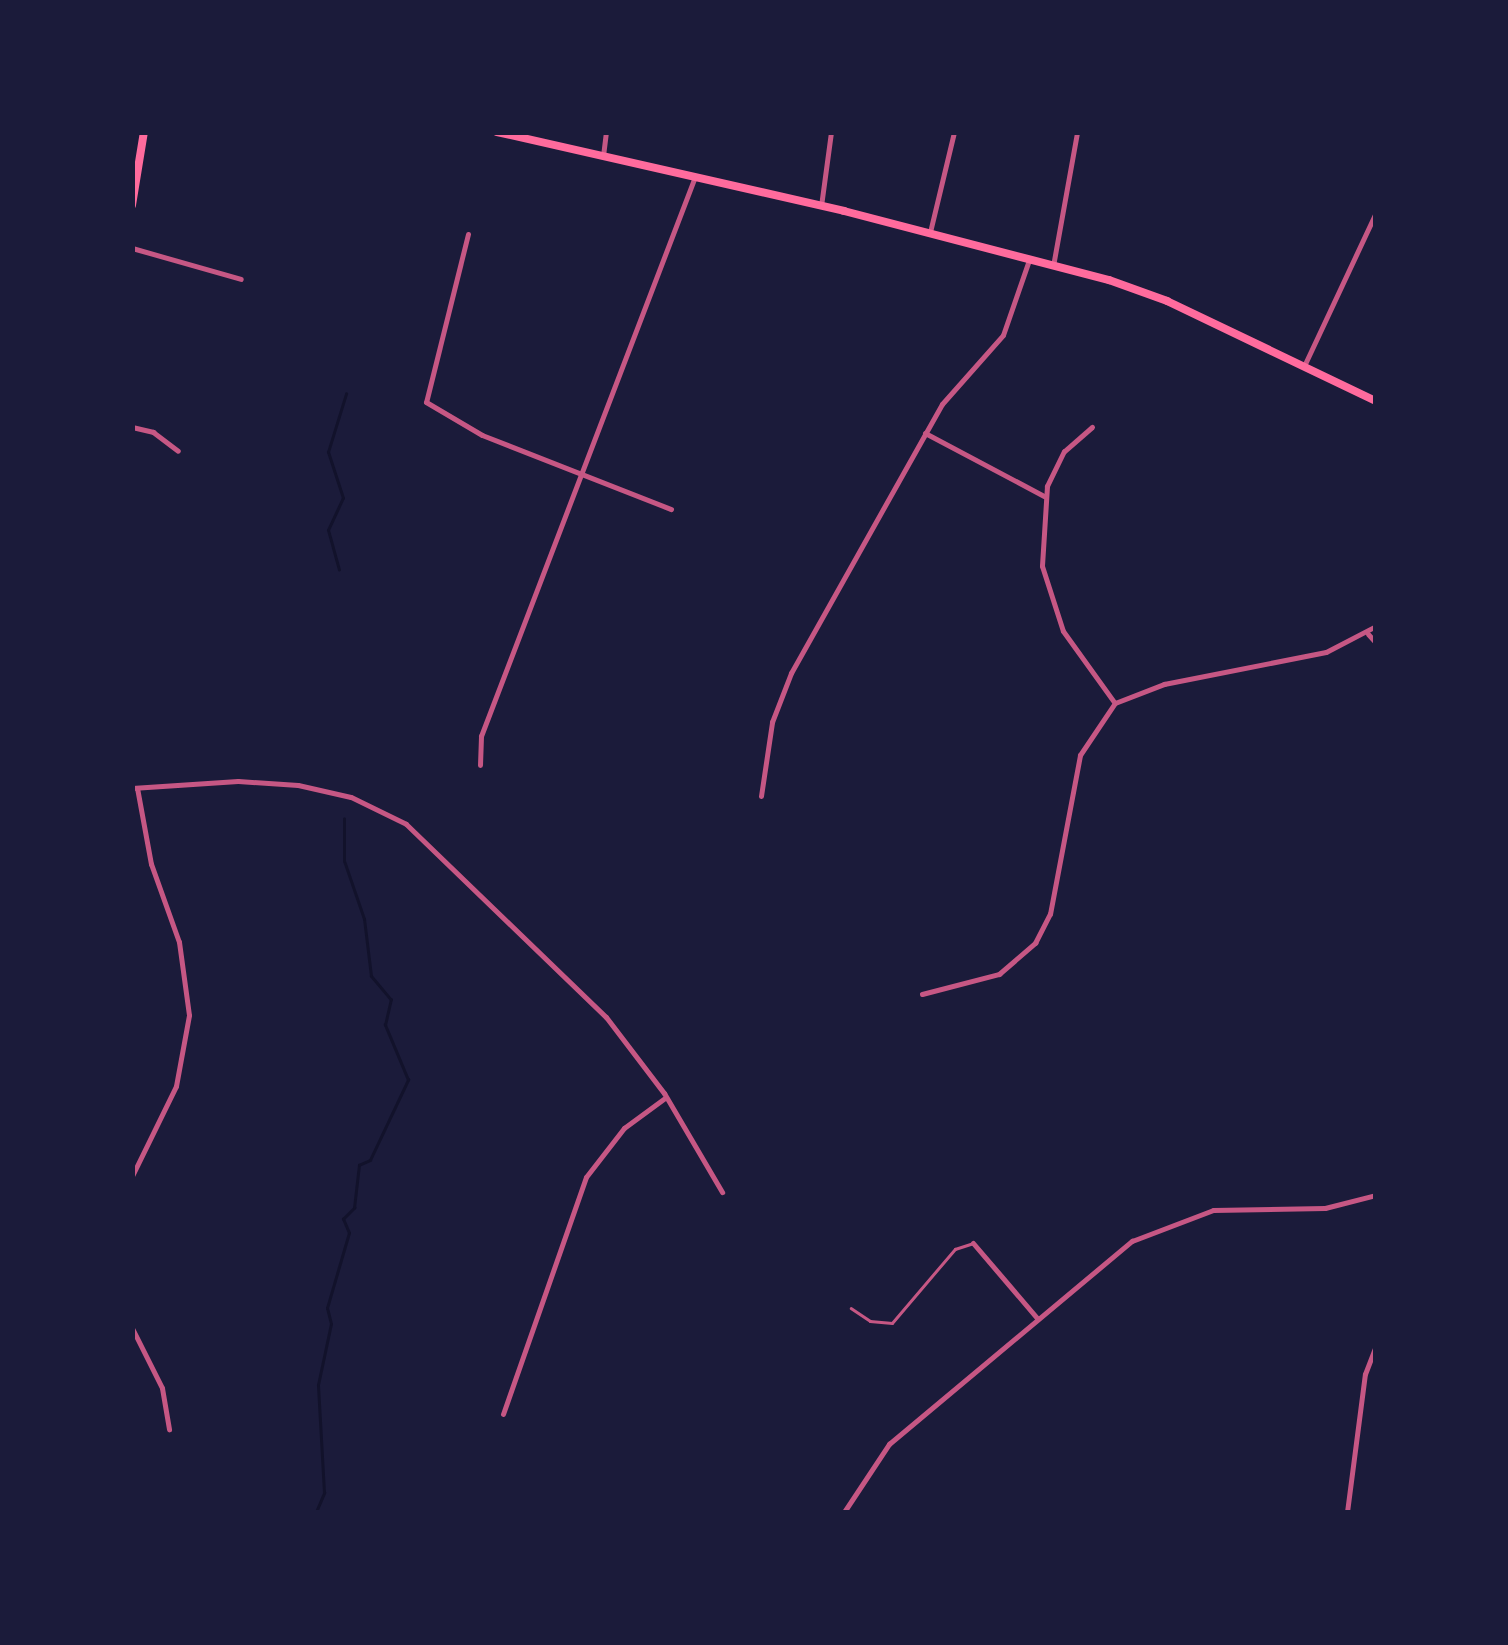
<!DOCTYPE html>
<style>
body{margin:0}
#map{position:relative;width:1508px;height:1645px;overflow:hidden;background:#1b1b3a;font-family:Ubuntu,sans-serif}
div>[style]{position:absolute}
.stream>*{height:2.5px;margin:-1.25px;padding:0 1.25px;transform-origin:1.25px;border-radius:1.25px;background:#12122b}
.service>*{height:2.5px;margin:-1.25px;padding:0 1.25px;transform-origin:1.25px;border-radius:1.25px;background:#c65784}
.minor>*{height:5px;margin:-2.5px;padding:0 2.5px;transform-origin:2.5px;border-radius:2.5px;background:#c65784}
.secondary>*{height:8px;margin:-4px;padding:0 4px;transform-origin:4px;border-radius:4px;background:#ff6b9d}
span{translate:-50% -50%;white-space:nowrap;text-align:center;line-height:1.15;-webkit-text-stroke:9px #1b1b3a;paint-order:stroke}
.frame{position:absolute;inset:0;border:135px solid #1b1b3a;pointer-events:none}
</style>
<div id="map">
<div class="stream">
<i style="left:339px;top:570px;width:41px;rotate:-105.4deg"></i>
<i style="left:328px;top:530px;width:35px;rotate:-65deg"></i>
<i style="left:343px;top:498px;width:48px;rotate:-108.1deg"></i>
<i style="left:328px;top:452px;width:61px;rotate:-72.8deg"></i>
<i style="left:316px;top:1512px;width:21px;rotate:-67deg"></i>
<i style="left:324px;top:1493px;width:108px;rotate:-93.2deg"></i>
<i style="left:318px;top:1385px;width:62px;rotate:-78deg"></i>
<i style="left:331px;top:1324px;width:16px;rotate:-104deg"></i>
<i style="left:327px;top:1308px;width:78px;rotate:-73.7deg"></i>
<i style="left:349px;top:1233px;width:15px;rotate:-113deg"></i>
<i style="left:343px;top:1219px;width:16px;rotate:-45deg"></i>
<i style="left:354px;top:1208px;width:43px;rotate:-83.4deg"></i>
<i style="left:359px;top:1165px;width:12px;rotate:-24deg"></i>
<i style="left:370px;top:1160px;width:89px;rotate:-64.6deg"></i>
<i style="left:408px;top:1080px;width:60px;rotate:-112.7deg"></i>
<i style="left:385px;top:1025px;width:26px;rotate:-77deg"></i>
<i style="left:391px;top:1000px;width:31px;rotate:-130deg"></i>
<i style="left:371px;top:976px;width:57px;rotate:-97deg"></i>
<i style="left:364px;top:919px;width:61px;rotate:-109deg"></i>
<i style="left:344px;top:861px;width:42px;rotate:-90deg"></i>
</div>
<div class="service">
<i style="left:851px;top:1308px;width:23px;rotate:34deg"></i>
<i style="left:870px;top:1321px;width:22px;rotate:5deg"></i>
<i style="left:892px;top:1323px;width:97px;rotate:-49.6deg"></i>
<i style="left:955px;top:1249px;width:19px;rotate:-18deg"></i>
</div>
<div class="minor">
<i style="left:603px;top:156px;width:24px;rotate:-83deg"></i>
<i style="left:821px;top:206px;width:75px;rotate:-82.3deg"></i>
<i style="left:930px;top:232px;width:103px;rotate:-76.5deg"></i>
<i style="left:468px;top:234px;width:173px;rotate:104deg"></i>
<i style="left:426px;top:402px;width:65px;rotate:30.5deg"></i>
<i style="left:482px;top:435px;width:203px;rotate:21.4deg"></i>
<i style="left:132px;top:248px;width:113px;rotate:15.9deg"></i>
<i style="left:1053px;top:266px;width:136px;rotate:-79.8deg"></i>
<i style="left:1304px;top:366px;width:170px;rotate:-64.9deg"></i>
<i style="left:132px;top:427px;width:22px;rotate:13deg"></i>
<i style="left:153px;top:432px;width:31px;rotate:37deg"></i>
<i style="left:1092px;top:427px;width:37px;rotate:139deg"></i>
<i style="left:1064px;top:451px;width:39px;rotate:116deg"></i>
<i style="left:1047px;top:486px;width:80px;rotate:93.6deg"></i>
<i style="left:1042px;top:566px;width:68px;rotate:72.1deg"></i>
<i style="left:1063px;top:631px;width:87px;rotate:54.3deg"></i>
<i style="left:925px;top:433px;width:135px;rotate:27.9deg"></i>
<i style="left:1368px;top:634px;width:12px;rotate:48deg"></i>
<i style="left:480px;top:765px;width:29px;rotate:-88deg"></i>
<i style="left:481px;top:736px;width:596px;rotate:-69.07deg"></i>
<i style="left:132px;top:788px;width:106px;rotate:-3.8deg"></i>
<i style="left:238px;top:781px;width:60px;rotate:3.8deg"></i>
<i style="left:298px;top:785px;width:54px;rotate:12.8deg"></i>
<i style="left:351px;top:797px;width:61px;rotate:26.1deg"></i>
<i style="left:406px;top:824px;width:278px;rotate:44deg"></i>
<i style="left:606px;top:1017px;width:96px;rotate:52.7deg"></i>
<i style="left:664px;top:1093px;width:115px;rotate:59.6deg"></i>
<i style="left:761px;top:796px;width:75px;rotate:-81.5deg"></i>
<i style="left:772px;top:722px;width:53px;rotate:-68.8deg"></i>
<i style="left:791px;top:673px;width:308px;rotate:-60.7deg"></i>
<i style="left:942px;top:404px;width:92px;rotate:-48.5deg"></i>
<i style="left:1003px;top:335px;width:79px;rotate:-70.9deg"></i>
<i style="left:922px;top:994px;width:80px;rotate:-14.6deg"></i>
<i style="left:999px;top:974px;width:48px;rotate:-40.7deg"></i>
<i style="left:1035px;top:943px;width:33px;rotate:-63deg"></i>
<i style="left:1050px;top:914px;width:162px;rotate:-79.3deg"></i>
<i style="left:1080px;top:755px;width:63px;rotate:-56.1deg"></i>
<i style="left:1115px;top:703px;width:53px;rotate:-21.2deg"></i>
<i style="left:1164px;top:684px;width:165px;rotate:-11.2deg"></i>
<i style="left:1326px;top:652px;width:56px;rotate:-27.5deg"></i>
<i style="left:132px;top:1176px;width:100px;rotate:-63.9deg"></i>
<i style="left:176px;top:1086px;width:72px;rotate:-79.6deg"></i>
<i style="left:189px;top:1015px;width:74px;rotate:-97.8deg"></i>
<i style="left:179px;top:942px;width:83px;rotate:-109.7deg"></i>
<i style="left:151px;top:864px;width:77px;rotate:-100.4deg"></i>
<i style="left:973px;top:1243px;width:99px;rotate:49.5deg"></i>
<i style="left:132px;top:1328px;width:67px;rotate:63.4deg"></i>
<i style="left:162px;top:1388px;width:42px;rotate:80.3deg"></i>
<i style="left:503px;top:1414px;width:251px;rotate:-70.7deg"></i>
<i style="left:586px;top:1177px;width:62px;rotate:-52.2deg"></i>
<i style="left:624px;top:1128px;width:52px;rotate:-36.4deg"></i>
<i style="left:844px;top:1512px;width:82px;rotate:-56.5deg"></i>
<i style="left:889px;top:1444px;width:317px;rotate:-39.9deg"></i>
<i style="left:1132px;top:1241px;width:87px;rotate:-20.9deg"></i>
<i style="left:1213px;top:1210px;width:112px;rotate:-1deg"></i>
<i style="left:1325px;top:1208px;width:53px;rotate:-14.3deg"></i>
<i style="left:1347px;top:1512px;width:139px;rotate:-82.6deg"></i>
<i style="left:1365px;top:1374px;width:31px;rotate:-69deg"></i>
</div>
<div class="secondary">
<i style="left:497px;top:132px;width:356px;rotate:12.8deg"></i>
<i style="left:844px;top:211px;width:274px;rotate:14.6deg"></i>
<i style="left:1109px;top:280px;width:62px;rotate:19.9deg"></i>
<i style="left:1167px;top:301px;width:232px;rotate:25.6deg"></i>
<i style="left:132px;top:205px;width:74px;rotate:-80.7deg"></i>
</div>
<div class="frame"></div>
</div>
